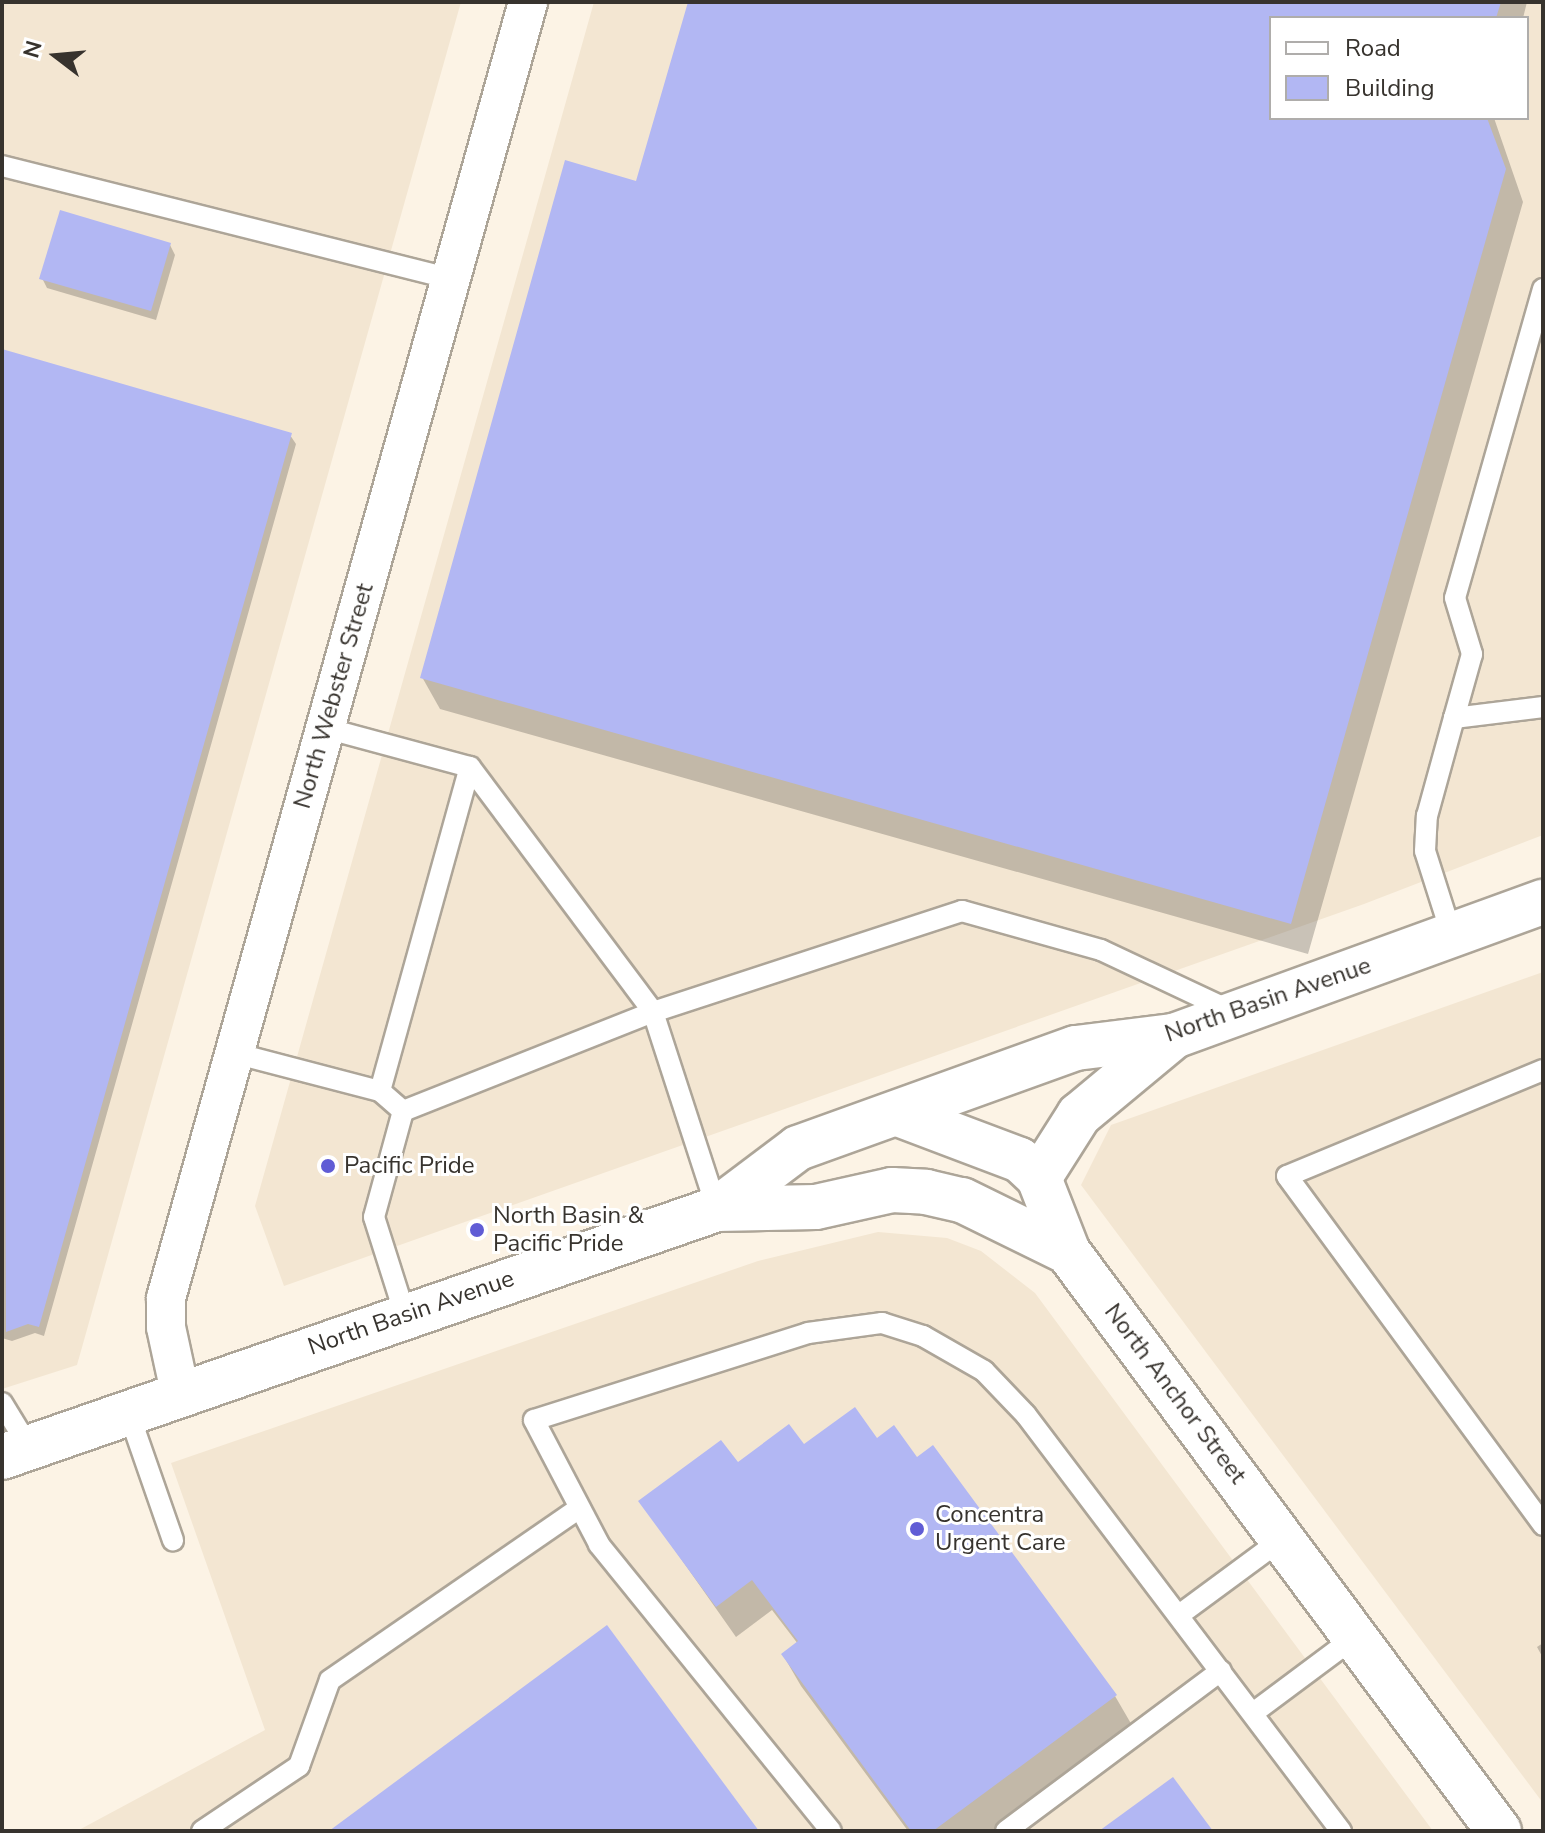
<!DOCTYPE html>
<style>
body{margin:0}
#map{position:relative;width:1545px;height:1833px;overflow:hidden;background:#fcf3e5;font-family:"Nunito Sans",sans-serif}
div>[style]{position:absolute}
.built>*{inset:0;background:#f3e6d2}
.shadow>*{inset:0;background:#0003}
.building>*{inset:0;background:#b2b7f3}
.roads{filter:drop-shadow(2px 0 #ada598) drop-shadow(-2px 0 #ada598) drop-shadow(0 2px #ada598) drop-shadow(0 -2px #ada598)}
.lane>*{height:20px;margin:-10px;padding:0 10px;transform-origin:10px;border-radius:10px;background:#fff}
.street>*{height:38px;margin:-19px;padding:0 19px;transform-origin:19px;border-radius:19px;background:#fff}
.secondary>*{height:44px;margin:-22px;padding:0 22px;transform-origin:22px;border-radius:22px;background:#fff}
.dots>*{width:22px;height:22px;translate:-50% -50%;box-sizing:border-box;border:4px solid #fff;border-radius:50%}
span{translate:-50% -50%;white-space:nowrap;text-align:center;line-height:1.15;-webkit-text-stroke:6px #fff;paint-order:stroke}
.street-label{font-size:24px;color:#37332e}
.poi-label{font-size:24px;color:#37332e}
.left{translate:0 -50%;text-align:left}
.frame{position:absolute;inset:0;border:4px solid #37332e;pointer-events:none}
.legend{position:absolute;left:1269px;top:16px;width:260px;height:104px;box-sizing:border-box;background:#fff;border:2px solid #afadab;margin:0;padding:10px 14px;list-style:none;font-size:24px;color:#37332e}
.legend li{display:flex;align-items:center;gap:16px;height:40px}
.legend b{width:40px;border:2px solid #afadab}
.north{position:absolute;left:16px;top:16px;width:80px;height:80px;-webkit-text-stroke:6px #fff;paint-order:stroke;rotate:286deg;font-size:22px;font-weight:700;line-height:32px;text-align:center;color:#37332e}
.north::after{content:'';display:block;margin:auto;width:28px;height:36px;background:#37332e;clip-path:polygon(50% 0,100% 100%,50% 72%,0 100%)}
</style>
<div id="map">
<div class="built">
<i style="clip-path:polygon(2px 2px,461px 2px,77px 1365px,2px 1389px)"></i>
<i style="clip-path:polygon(evenodd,594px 2px,1543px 2px,1543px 835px,1364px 904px,284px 1286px,255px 1206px,594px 2px,1271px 18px,1527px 18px,1527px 118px,1271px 118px,1271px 18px)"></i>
<i style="clip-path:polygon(1543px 972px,1543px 1803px,1081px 1185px,1111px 1125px)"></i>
<i style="clip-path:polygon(878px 1232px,947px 1238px,981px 1251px,1035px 1293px,1433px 1831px,77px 1831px,265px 1730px,171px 1463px,758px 1261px)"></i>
</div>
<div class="shadow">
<i style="clip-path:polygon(690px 2px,1527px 2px,1523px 18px,1271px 18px,1271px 118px,1494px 118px,1523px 202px,1308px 954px,440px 709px,422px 677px,638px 183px)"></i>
<i style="clip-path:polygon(170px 245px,175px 255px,156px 320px,47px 288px,42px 278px)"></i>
<i style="clip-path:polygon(2px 351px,290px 435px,296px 444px,44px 1336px,35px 1333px,12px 1341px,2px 1338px)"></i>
<i style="clip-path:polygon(877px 1440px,916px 1460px,1115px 1696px,1133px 1727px,993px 1831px,908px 1831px,801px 1686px,783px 1655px,798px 1644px,772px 1610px,736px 1637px,641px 1502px,804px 1447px)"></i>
<i style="clip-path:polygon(1543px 1643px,1543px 1658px,1537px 1647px)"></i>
</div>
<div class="building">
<i style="clip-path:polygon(688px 2px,1501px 2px,1496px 18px,1271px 18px,1271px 118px,1487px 118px,1506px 169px,1291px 924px,420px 678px,565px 160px,636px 181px)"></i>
<i style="clip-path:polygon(60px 210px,171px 243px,151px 311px,39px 279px)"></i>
<i style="clip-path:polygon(2px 349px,292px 433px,39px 1327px,28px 1324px,6px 1332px)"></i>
<i style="clip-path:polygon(855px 1407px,877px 1438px,894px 1425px,917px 1457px,933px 1445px,1117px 1695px,933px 1831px,911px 1831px,781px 1654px,798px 1641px,752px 1580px,716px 1607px,638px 1501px,721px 1440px,738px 1462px,789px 1424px,804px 1444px)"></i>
<i style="clip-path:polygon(607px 1625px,759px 1831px,329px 1831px)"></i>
<i style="clip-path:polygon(1173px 1777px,1213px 1831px,1099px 1831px)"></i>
</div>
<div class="roads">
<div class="lane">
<i style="left:2px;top:166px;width:463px;rotate:14.1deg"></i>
<i style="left:1543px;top:289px;width:321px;rotate:105.9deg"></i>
<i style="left:1455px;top:598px;width:59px;rotate:73.1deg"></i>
<i style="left:1472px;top:654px;width:66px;rotate:105.7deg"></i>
<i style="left:1454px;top:718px;width:90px;rotate:-7deg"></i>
<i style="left:325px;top:728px;width:150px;rotate:15.1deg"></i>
<i style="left:470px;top:767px;width:306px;rotate:53.2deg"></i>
<i style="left:653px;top:1012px;width:207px;rotate:72deg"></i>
<i style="left:1452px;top:936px;width:89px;rotate:-107.6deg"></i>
<i style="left:1425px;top:851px;width:35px;rotate:-87deg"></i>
<i style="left:1427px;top:816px;width:102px;rotate:-74.6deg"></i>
<i style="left:234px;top:1053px;width:151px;rotate:14.6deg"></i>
<i style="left:380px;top:1091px;width:30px;rotate:41deg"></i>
<i style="left:403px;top:1111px;width:110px;rotate:105.3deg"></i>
<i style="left:374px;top:1217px;width:103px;rotate:72.4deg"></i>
<i style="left:1543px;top:1070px;width:277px;rotate:157.5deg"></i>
<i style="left:1287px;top:1176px;width:433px;rotate:53.7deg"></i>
<i style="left:380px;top:1091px;width:336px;rotate:-74.5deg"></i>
<i style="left:403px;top:1111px;width:269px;rotate:-21.6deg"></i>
<i style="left:653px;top:1012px;width:325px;rotate:-18.1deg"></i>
<i style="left:962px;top:911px;width:144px;rotate:15.7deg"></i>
<i style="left:1101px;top:950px;width:146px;rotate:25.2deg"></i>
<i style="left:2px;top:1403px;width:52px;rotate:58.5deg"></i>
<i style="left:128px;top:1411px;width:137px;rotate:70.8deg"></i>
<i style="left:1179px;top:1615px;width:128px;rotate:-36.4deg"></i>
<i style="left:1253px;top:1713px;width:127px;rotate:-36.7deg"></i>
<i style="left:202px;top:1831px;width:117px;rotate:-33.8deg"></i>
<i style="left:299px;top:1766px;width:91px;rotate:-70.2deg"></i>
<i style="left:330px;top:1680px;width:301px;rotate:-34.6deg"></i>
<i style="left:831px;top:1831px;width:369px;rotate:-129deg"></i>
<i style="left:599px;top:1544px;width:140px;rotate:-117.7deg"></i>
<i style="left:534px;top:1420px;width:287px;rotate:-17.6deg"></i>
<i style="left:808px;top:1333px;width:75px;rotate:-7.7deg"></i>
<i style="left:882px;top:1323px;width:43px;rotate:17.6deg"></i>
<i style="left:923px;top:1336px;width:70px;rotate:29.8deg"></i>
<i style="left:984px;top:1371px;width:61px;rotate:46.3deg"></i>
<i style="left:1026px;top:1415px;width:522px;rotate:52.87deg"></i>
<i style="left:1006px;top:1831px;width:268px;rotate:-36.7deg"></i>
</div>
<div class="street">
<i style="left:180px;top:1392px;width:66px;rotate:-102.2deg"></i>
<i style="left:166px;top:1327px;width:29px;rotate:-90deg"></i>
<i style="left:166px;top:1298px;width:1346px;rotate:-74.39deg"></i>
</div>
<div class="secondary">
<i style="left:898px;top:1114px;width:130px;rotate:20.7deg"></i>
<i style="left:1020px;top:1160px;width:26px;rotate:43deg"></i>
<i style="left:1039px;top:1178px;width:79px;rotate:68.6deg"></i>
<i style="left:1039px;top:1178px;width:75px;rotate:-57.6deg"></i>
<i style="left:1079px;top:1115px;width:124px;rotate:-39.7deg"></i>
<i style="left:717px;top:1209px;width:99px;rotate:-1.2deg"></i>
<i style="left:816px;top:1207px;width:78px;rotate:-12.6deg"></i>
<i style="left:892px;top:1190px;width:34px;rotate:3deg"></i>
<i style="left:926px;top:1192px;width:37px;rotate:13deg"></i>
<i style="left:962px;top:1200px;width:118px;rotate:26.1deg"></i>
<i style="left:1068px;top:1252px;width:722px;rotate:53.34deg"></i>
<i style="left:2px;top:1457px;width:757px;rotate:-19.13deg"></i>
<i style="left:717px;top:1209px;width:101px;rotate:-37deg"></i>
<i style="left:798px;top:1148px;width:295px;rotate:-19.8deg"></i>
<i style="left:1076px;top:1048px;width:99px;rotate:-7deg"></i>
<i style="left:1174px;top:1036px;width:393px;rotate:-20deg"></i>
</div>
</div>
<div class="dots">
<i style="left:328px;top:1166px;background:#605cd5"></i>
<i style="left:477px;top:1230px;background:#605cd5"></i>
<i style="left:917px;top:1529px;background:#605cd5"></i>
</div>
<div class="street-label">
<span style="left:334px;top:696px;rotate:-74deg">North Webster Street</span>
<span style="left:1268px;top:1000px;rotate:-19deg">North Basin Avenue</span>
<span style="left:411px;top:1313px;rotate:-19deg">North Basin Avenue</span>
<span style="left:1175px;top:1394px;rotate:53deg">North Anchor Street</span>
</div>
<div class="poi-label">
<span class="left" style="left:344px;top:1166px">Pacific Pride</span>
<span class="left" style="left:493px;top:1230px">North Basin &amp;<br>Pacific Pride</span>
<span class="left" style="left:935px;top:1529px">Concentra<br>Urgent Care</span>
</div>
<div class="frame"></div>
<ul class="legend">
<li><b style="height:10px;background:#fff"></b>Road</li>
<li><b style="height:22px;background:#b2b7f3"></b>Building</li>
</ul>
<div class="north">N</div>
</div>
